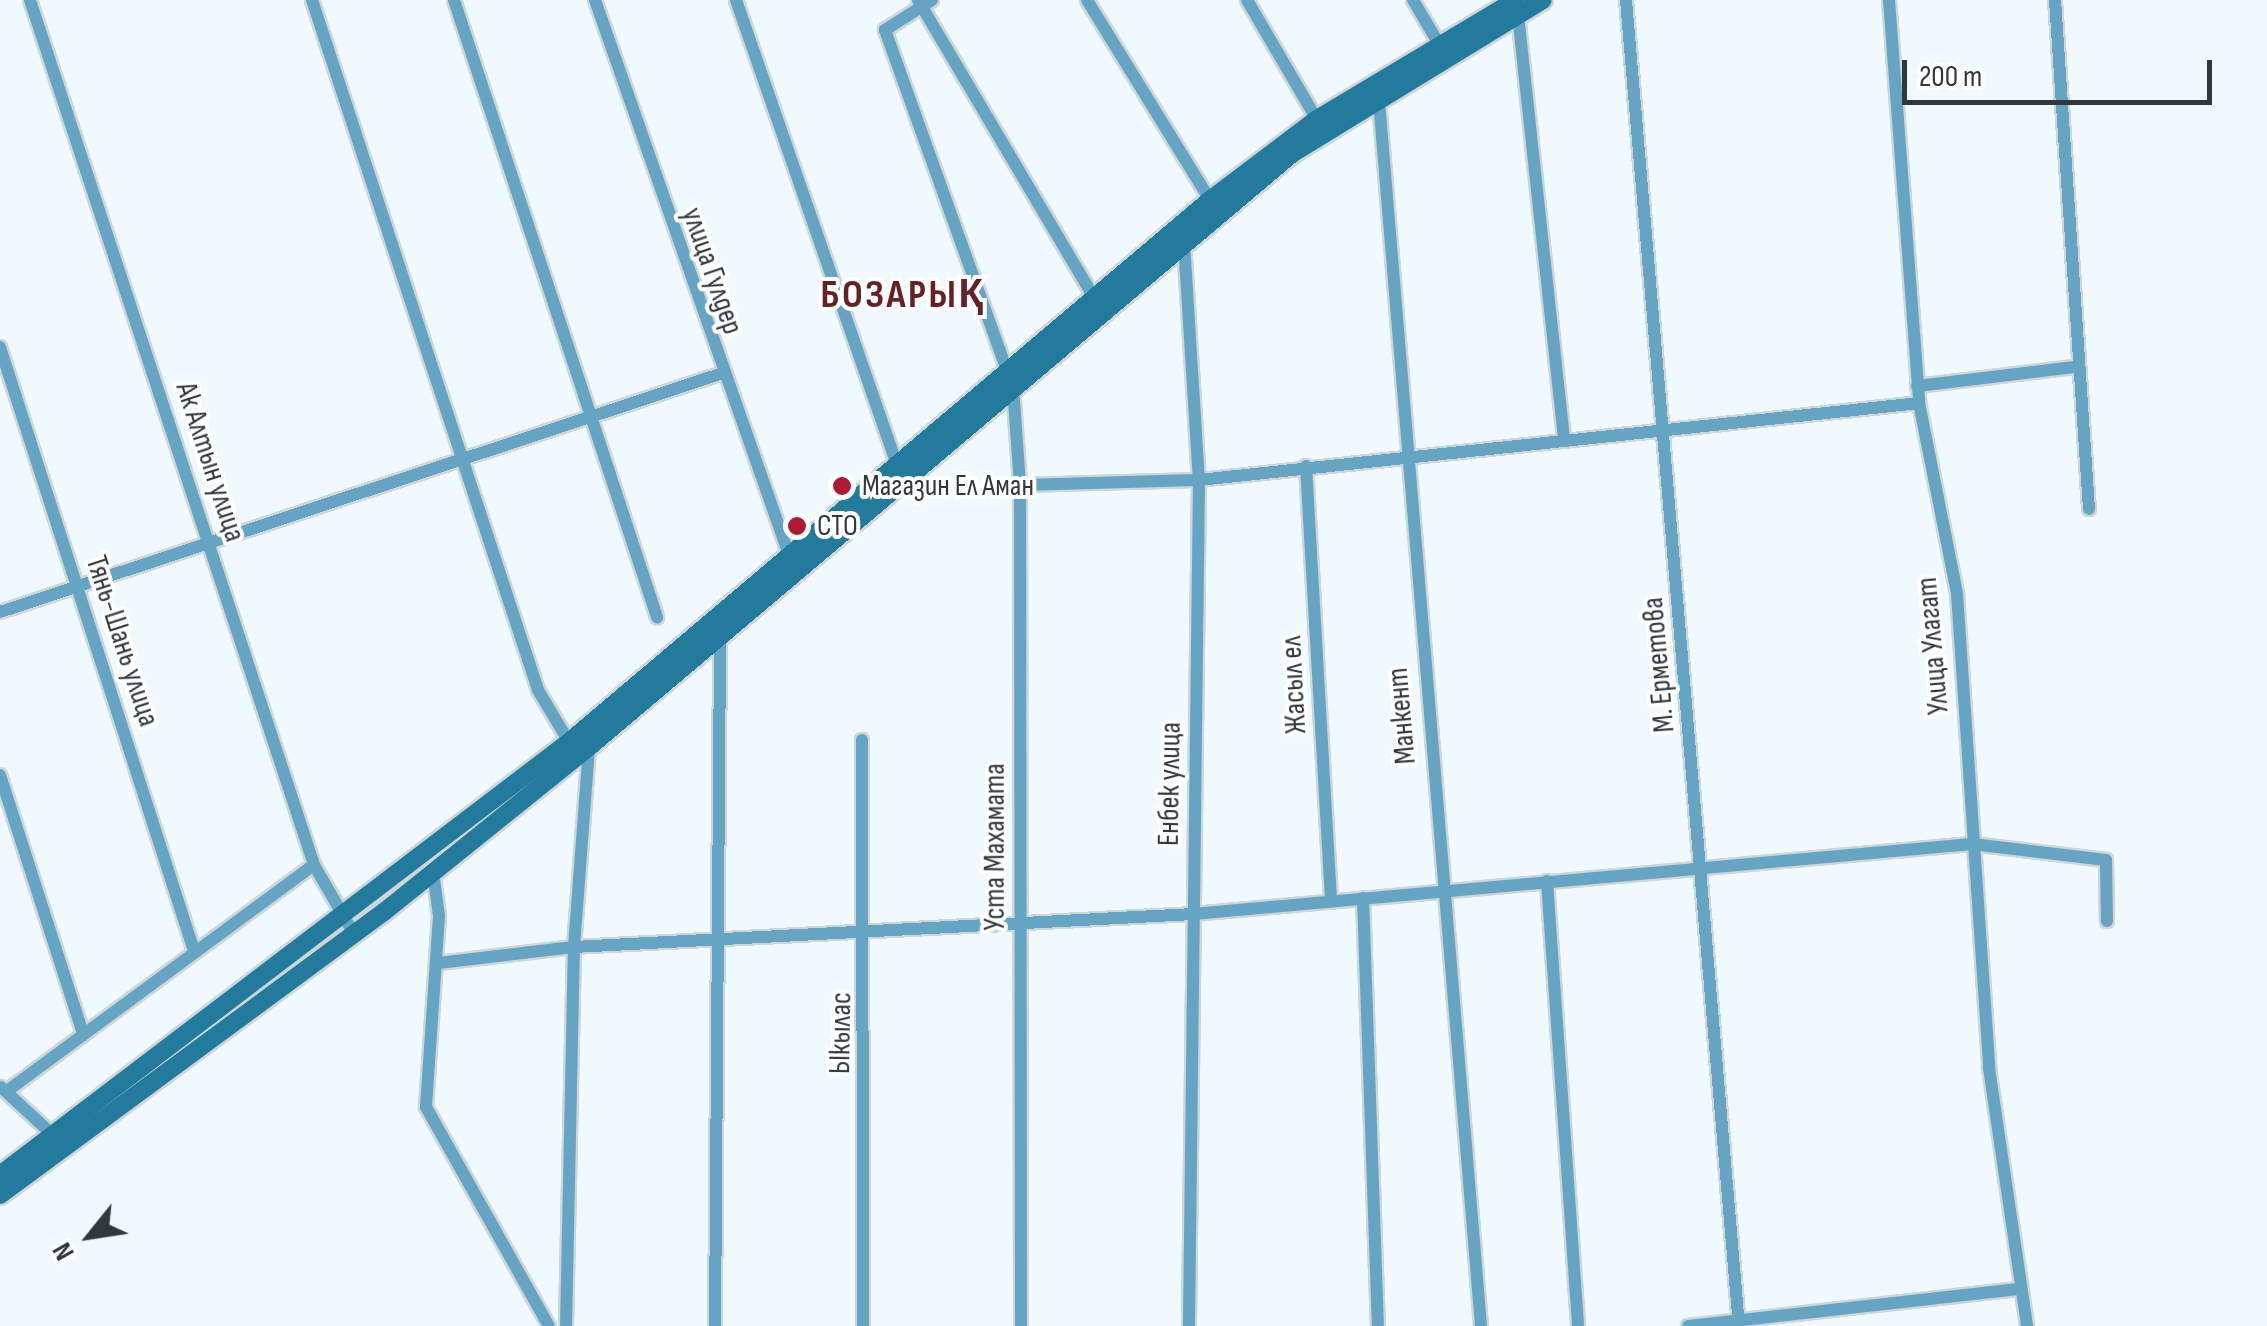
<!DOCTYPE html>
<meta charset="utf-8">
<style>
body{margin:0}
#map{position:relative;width:2267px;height:1326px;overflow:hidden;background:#eff9fe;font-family:"Sofia Sans Condensed",sans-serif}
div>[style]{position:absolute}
.roads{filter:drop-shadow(2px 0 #ccd6db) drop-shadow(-2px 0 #ccd6db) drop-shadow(0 2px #ccd6db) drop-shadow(0 -2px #ccd6db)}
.minor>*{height:12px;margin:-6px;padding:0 6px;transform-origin:6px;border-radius:6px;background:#65a5c3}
.secondary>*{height:18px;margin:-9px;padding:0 9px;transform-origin:9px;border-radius:9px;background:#227a9c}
.dots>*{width:28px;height:28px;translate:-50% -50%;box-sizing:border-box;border:5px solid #fff;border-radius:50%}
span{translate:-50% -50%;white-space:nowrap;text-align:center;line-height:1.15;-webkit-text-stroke:8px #fff;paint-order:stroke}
.street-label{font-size:30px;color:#2e383d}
.poi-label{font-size:30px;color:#2e383d}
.left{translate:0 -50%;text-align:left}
.district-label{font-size:40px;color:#662126;font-weight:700;letter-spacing:2.5px}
.north{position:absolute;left:40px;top:1186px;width:100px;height:100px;-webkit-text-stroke:8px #fff;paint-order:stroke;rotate:240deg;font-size:28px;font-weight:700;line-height:40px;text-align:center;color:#2e383d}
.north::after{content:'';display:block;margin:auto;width:35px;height:45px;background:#2e383d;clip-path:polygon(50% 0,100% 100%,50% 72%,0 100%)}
.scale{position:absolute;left:1902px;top:60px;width:310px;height:45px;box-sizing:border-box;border:5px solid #2e383d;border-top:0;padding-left:12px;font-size:30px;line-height:35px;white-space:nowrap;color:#2e383d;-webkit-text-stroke:8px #fff;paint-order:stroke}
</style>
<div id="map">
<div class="roads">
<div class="minor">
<i style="left:30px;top:0;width:910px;rotate:71.82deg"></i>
<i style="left:314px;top:865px;width:80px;rotate:59.9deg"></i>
<i style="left:312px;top:0;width:726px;rotate:71.86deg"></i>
<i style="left:538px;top:690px;width:61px;rotate:59.2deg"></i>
<i style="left:454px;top:0;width:650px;rotate:71.79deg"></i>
<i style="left:595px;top:0;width:588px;rotate:70.73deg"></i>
<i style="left:736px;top:0;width:493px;rotate:70.9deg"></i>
<i style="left:918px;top:0;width:347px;rotate:59.4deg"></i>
<i style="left:932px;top:0;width:56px;rotate:147.4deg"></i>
<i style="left:885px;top:30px;width:379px;rotate:70.3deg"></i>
<i style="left:1013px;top:387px;width:98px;rotate:85.9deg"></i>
<i style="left:1020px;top:485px;width:841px;rotate:89.93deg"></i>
<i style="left:1087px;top:0;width:235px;rotate:58.4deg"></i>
<i style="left:1247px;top:0;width:143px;rotate:59.7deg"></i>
<i style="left:1413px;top:0;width:51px;rotate:59.4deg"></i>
<i style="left:1626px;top:0;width:1331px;rotate:85.13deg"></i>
<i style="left:1889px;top:0;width:404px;rotate:85.7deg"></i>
<i style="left:1919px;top:403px;width:195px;rotate:78.7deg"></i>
<i style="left:1957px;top:594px;width:475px;rotate:86.1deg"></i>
<i style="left:1989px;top:1068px;width:261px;rotate:81.6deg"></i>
<i style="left:2055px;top:0;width:510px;rotate:86.18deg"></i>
<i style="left:1518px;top:15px;width:426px;rotate:83.8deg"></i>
<i style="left:1379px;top:101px;width:1229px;rotate:85.24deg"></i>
<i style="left:1184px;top:243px;width:237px;rotate:86.4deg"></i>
<i style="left:1199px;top:480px;width:846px;rotate:90.68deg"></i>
<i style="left:0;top:347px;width:634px;rotate:72.19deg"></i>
<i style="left:1917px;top:386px;width:159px;rotate:-6.9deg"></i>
<i style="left:1306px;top:466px;width:436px;rotate:86.7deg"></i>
<i style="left:1020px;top:485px;width:179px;rotate:-1.6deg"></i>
<i style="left:1199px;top:480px;width:724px;rotate:-6.1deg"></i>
<i style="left:0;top:612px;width:758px;rotate:-18.29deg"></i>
<i style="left:862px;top:740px;width:586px;rotate:89.9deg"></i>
<i style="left:0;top:775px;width:269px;rotate:72.2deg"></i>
<i style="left:433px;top:872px;width:44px;rotate:82.2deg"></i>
<i style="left:439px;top:916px;width:191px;rotate:93.9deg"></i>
<i style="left:426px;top:1107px;width:251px;rotate:60.7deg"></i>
<i style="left:1547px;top:881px;width:446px;rotate:86deg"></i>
<i style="left:1363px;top:898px;width:428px;rotate:88deg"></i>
<i style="left:438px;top:963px;width:137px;rotate:-6.7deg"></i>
<i style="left:574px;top:947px;width:620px;rotate:-3.05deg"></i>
<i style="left:1193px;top:914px;width:782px;rotate:-5.13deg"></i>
<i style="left:1972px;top:844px;width:135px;rotate:6.8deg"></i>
<i style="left:2106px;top:860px;width:61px;rotate:89.1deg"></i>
<i style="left:1px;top:1087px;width:72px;rotate:42.8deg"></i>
<i style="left:7px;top:1091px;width:381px;rotate:-36.4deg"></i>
<i style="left:566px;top:1326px;width:379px;rotate:-88.8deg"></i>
<i style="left:574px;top:947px;width:201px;rotate:-85.7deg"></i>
<i style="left:715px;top:1326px;width:690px;rotate:-89.58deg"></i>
<i style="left:1688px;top:1326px;width:333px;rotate:-6.4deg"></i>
</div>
<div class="secondary">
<i style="left:0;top:1175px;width:715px;rotate:-37.27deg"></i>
<i style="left:569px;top:742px;width:839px;rotate:-40.22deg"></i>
<i style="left:1210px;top:200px;width:134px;rotate:-37.1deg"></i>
<i style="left:1317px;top:119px;width:232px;rotate:-30.9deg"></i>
<i style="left:0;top:1195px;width:478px;rotate:-36.4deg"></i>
<i style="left:385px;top:911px;width:262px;rotate:-38.8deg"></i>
<i style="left:589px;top:747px;width:921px;rotate:-40.16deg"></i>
<i style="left:1293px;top:153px;width:293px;rotate:-31.5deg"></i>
</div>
</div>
<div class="dots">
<i style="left:842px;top:486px;background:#ae1a33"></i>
<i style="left:797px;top:526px;background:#ae1a33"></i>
</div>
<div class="street-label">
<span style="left:712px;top:271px;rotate:71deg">улица Гулдер</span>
<span style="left:210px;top:462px;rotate:72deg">Ак Алтын улица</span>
<span style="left:122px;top:641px;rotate:72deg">Тянь-Шань улица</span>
<span style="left:1933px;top:646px;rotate:-95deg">Улица Улагат</span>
<span style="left:1659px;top:665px;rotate:-95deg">М. Ерметова</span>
<span style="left:1294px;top:685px;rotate:-93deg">Жасыл ел</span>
<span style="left:1402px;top:716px;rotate:-95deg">Манкент</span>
<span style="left:1170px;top:784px;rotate:-89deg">Енбек улица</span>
<span style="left:995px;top:847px;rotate:-90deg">Уста Махамата</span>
<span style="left:841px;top:1033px;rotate:-89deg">Ыкылас</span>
</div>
<div class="poi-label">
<span class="left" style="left:862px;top:486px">Магазин Ел Аман</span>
<span class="left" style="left:817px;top:526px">СТО</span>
</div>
<div class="district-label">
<span style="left:903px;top:295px">БОЗАРЫҚ</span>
</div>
<div class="north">N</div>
<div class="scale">200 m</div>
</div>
